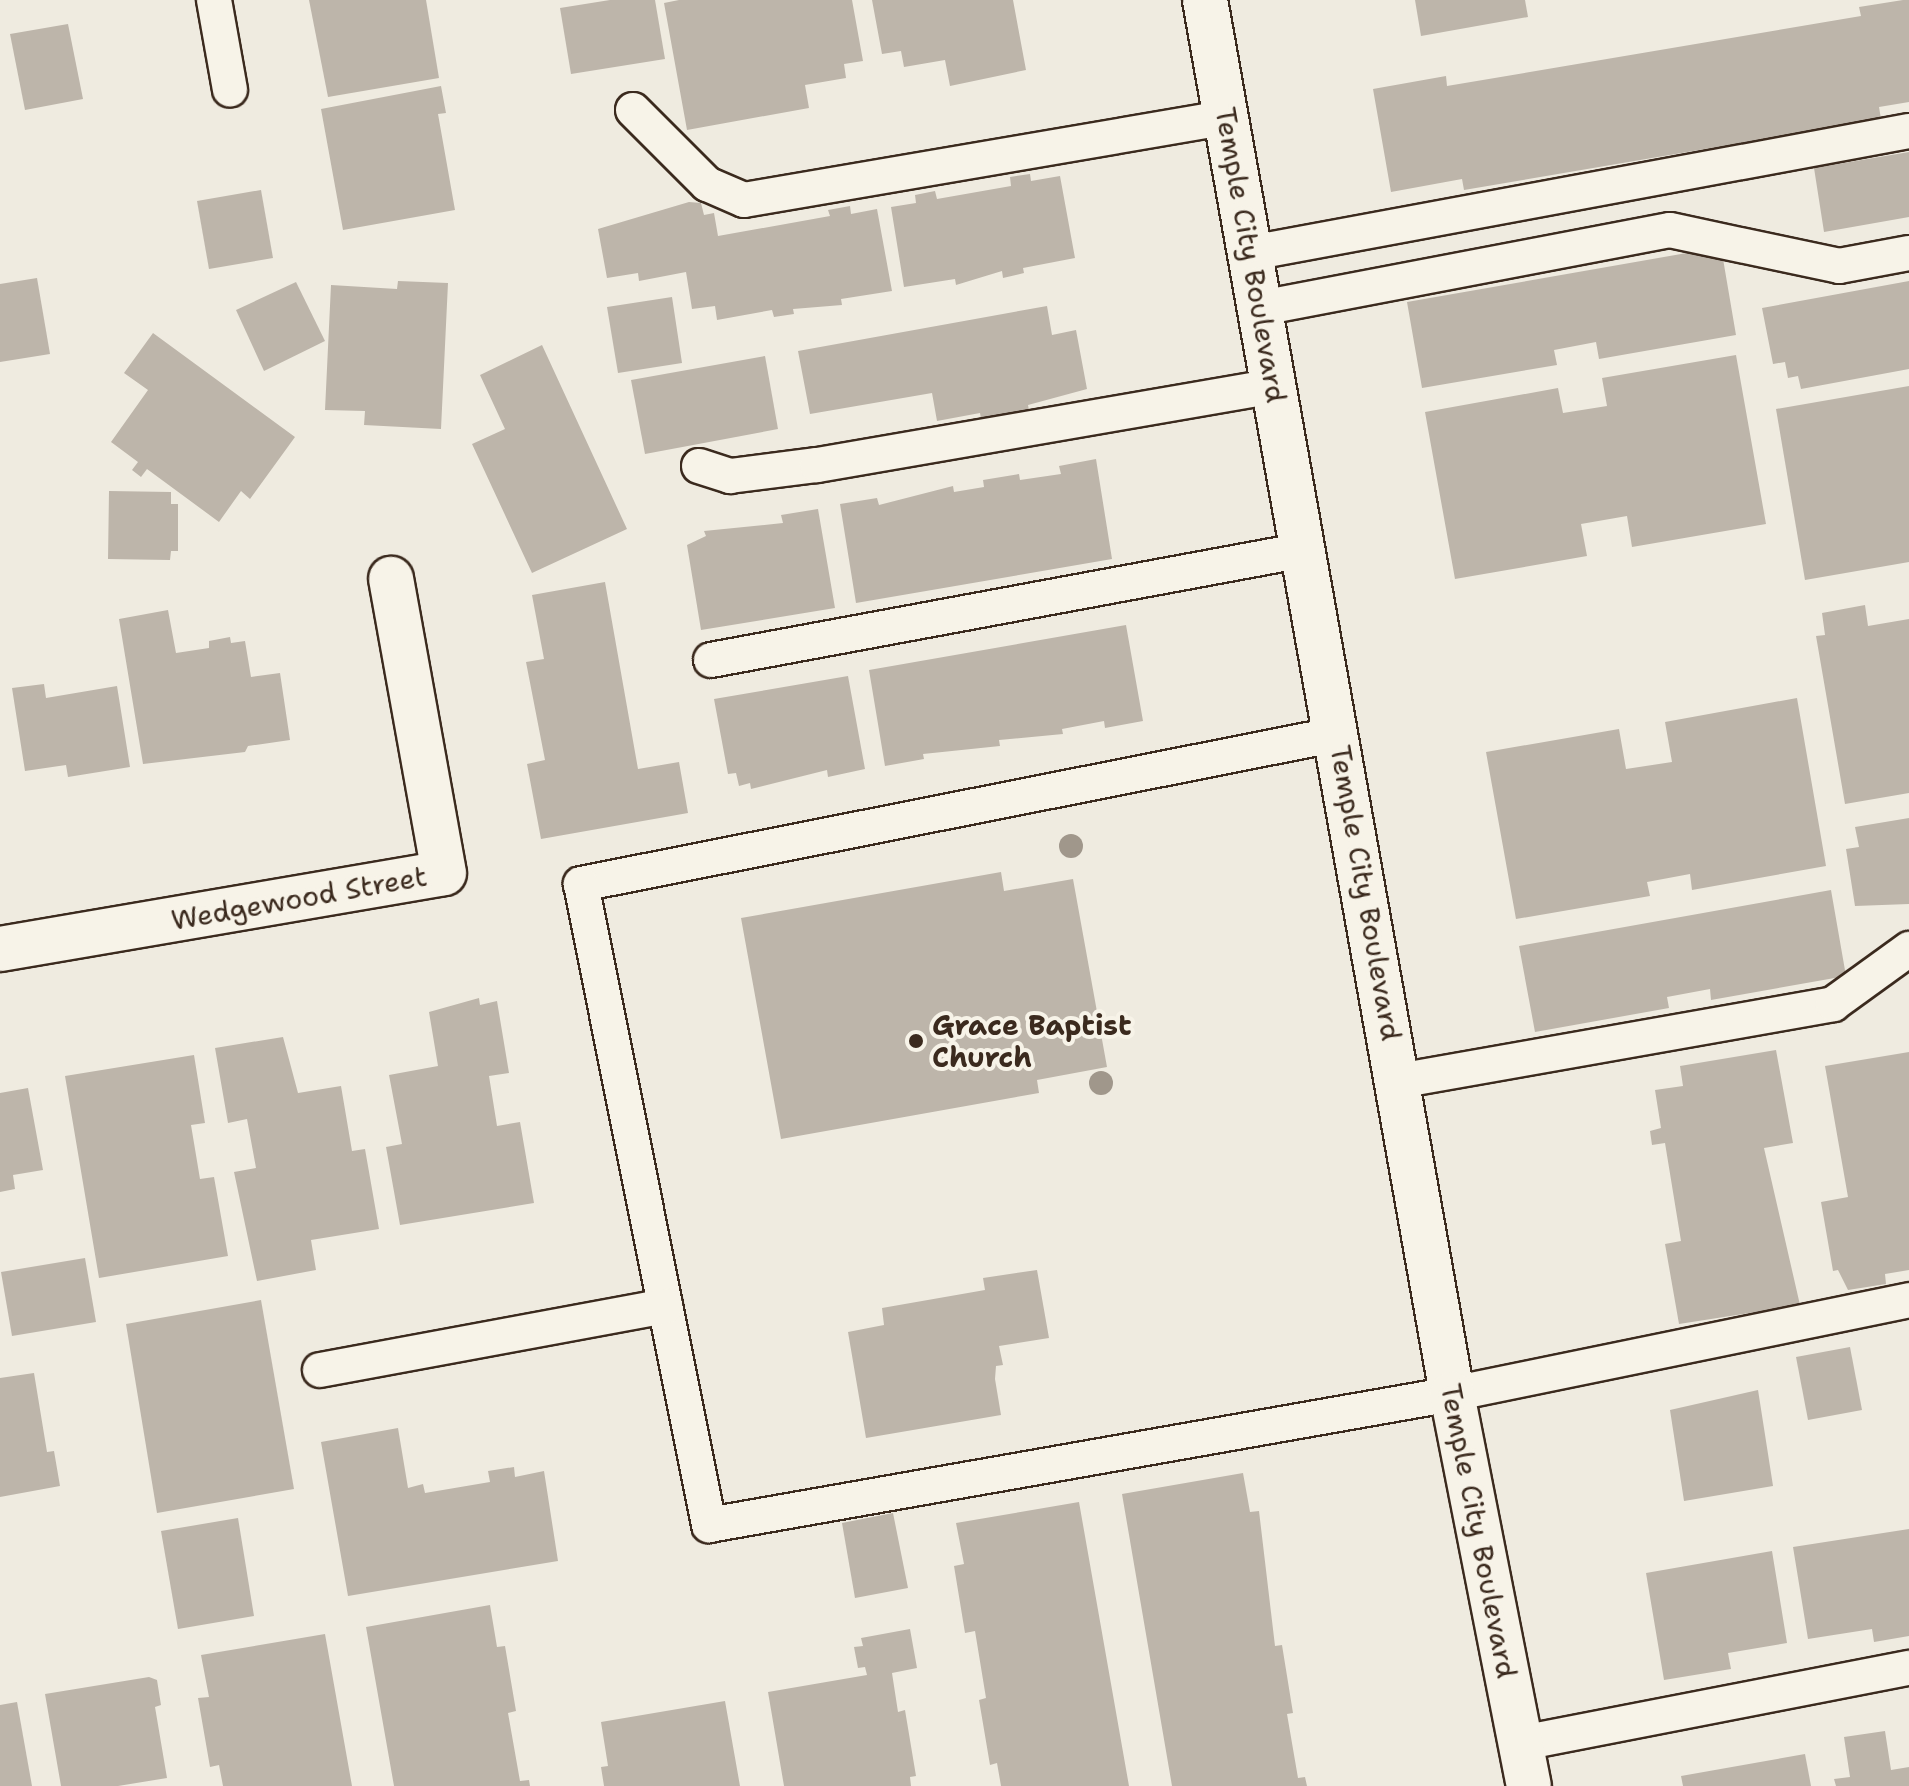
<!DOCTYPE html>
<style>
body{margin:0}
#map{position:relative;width:1909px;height:1786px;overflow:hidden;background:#efebe0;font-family:"Shantell Sans",sans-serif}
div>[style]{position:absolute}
.building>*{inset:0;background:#bdb5aa}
.roads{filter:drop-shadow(2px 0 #3b2a1e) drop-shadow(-2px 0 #3b2a1e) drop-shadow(0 2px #3b2a1e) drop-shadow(0 -2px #3b2a1e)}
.lane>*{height:34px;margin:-17px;padding:0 17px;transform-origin:17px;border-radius:17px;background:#f7f3e8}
.street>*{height:44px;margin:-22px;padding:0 22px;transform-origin:22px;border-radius:22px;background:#f7f3e8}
.secondary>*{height:44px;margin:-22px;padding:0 22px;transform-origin:22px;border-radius:22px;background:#f7f3e8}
.trees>*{width:24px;height:24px;margin:-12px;border-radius:50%;background:#a0978b}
.dots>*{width:22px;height:22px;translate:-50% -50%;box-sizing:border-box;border:4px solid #f7f3e8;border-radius:50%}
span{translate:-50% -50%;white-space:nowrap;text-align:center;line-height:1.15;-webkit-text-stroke:8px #f7f3e8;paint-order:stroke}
.street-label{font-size:28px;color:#3b2a1e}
.poi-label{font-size:28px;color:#3b2a1e;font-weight:700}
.left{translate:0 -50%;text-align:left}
</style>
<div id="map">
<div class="building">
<i style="clip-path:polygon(309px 0,426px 0,439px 78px,328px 97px)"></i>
<i style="clip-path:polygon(610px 0,655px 0,665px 59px,571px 74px,560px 8px)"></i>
<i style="clip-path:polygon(679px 0,852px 0,863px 61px,844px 64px,846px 78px,805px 85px,809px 108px,687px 130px,664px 3px)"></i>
<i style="clip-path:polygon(872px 0,1013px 0,1026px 70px,950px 86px,945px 60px,904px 67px,901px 51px,882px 54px)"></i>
<i style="clip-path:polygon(1415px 0,1525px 0,1528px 17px,1421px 36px)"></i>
<i style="clip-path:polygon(1903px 0,1909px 0,1909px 102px,1879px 107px,1881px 119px,1464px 190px,1462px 179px,1391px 192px,1373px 89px,1446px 76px,1447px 86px,1861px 16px,1859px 7px)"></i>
<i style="clip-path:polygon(68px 24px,83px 99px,25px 110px,10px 34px)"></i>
<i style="clip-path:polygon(441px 86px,446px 113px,438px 114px,455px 210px,343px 230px,321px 109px)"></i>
<i style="clip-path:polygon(1909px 152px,1909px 217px,1824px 232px,1814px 168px)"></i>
<i style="clip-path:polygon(1030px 174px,1031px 181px,1060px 176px,1075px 258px,1023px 268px,1024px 273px,1003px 278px,1002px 271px,956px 285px,955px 279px,904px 287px,891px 207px,916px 203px,915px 195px,935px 191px,937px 199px,1011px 186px,1010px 177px)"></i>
<i style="clip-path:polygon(261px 190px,273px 258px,209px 269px,197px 201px)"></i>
<i style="clip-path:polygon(689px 202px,701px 203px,704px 215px,714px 213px,718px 236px,830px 216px,828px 210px,850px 206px,851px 214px,877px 209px,892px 291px,841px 299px,842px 305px,793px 309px,794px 314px,774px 317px,772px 310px,717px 320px,715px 306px,692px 309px,686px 272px,639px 281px,638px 273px,607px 278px,598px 229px)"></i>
<i style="clip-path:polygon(1721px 247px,1736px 335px,1599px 359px,1596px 342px,1554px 350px,1557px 365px,1422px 388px,1407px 302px)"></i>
<i style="clip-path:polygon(37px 278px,50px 354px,0 362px,0 284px)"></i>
<i style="clip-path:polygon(398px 281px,448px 283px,441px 429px,364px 425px,365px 411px,325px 410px,331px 285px,397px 289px)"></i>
<i style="clip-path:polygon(1909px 281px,1909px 369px,1801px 389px,1798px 376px,1788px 378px,1785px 362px,1773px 364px,1762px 308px)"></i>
<i style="clip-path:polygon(296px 282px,325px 341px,264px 371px,236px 310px)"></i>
<i style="clip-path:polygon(672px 297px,682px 363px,618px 373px,607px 307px)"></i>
<i style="clip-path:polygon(1047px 306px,1052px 335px,1076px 330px,1087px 389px,1028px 405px,1030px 416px,982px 424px,980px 413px,937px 421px,932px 393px,810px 414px,798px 351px)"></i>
<i style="clip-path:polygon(153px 333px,295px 437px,250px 499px,241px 491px,219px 522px,147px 469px,141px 477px,132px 470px,138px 462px,111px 442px,148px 390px,124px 373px)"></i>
<i style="clip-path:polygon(542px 345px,627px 529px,532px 573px,472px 444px,505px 429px,480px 375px)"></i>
<i style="clip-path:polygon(1736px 355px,1766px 524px,1632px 547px,1627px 516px,1581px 524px,1587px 556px,1455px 579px,1425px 412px,1558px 388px,1563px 413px,1607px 406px,1602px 378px)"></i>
<i style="clip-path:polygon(765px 356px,778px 429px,645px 454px,631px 380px)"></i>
<i style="clip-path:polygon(1909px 386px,1909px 562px,1805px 580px,1776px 409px)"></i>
<i style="clip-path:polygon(1096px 459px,1112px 559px,856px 603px,840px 504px,877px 498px,879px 505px,953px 486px,954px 492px,984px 487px,983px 480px,1019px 474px,1020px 480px,1061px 474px,1059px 466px)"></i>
<i style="clip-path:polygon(109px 491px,171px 492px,171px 504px,178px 504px,178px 551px,171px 551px,170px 560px,108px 559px)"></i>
<i style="clip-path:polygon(818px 509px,835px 608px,701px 630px,687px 545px,706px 536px,704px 531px,783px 523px,781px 515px)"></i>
<i style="clip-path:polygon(605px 582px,638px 769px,679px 762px,688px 813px,541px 839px,527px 764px,545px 760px,526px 662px,544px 659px,532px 595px)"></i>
<i style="clip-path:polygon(1865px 605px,1868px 626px,1909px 619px,1909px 793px,1845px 804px,1816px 636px,1825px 635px,1822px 613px)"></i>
<i style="clip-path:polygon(168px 610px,176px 653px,209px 648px,209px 641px,230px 637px,231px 643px,245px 641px,251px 677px,280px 673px,290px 740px,248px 746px,245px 752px,143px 764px,119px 619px)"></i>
<i style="clip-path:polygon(1126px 625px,1143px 721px,1105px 728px,1104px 721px,1062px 729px,1063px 734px,999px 740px,1000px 746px,923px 754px,924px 759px,885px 766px,869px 670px)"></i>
<i style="clip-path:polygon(848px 676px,865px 769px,828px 777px,827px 770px,751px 789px,750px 783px,739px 786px,736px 773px,728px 774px,714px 699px)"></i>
<i style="clip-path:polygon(44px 684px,46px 698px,117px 686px,130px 767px,68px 777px,66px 765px,25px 771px,12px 688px)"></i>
<i style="clip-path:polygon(1797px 698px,1826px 866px,1692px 890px,1690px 874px,1647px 882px,1650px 896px,1516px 919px,1486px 752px,1619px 729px,1626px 769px,1672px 762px,1665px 722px)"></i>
<i style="clip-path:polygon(1909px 818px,1909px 904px,1855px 906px,1846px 849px,1859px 847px,1855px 827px)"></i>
<i style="clip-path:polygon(1001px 872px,1004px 891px,1073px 879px,1107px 1067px,1037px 1080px,1039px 1093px,781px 1139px,741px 918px)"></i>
<i style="clip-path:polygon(1831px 890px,1846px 976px,1711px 1000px,1710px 989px,1667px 997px,1669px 1008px,1535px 1032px,1519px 946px)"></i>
<i style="clip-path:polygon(479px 998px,480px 1005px,497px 1001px,509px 1073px,489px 1076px,497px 1126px,520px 1122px,534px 1203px,400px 1225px,386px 1147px,402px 1144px,389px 1075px,438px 1066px,429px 1012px)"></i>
<i style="clip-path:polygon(283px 1037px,298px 1093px,341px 1086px,352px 1151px,365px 1149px,379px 1229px,311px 1240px,316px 1270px,257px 1281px,234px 1172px,256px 1168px,247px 1119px,228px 1123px,215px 1048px)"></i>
<i style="clip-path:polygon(1776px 1050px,1793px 1143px,1764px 1148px,1800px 1305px,1679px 1324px,1665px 1244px,1681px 1241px,1665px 1143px,1652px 1145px,1650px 1131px,1661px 1128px,1655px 1090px,1683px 1086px,1680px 1066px)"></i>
<i style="clip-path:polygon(1909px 1052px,1909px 1270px,1885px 1274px,1886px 1284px,1848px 1290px,1838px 1270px,1833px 1271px,1821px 1202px,1848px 1197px,1825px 1066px)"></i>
<i style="clip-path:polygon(194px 1055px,205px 1123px,191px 1125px,200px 1179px,214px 1177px,228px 1256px,99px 1278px,65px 1076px)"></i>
<i style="clip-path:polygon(28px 1088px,43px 1170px,13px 1175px,15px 1189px,0 1192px,0 1093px)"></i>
<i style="clip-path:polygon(85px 1258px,96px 1322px,12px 1336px,1px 1272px)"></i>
<i style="clip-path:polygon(1037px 1270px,1049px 1338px,999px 1346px,1003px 1365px,996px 1366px,995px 1379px,1001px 1415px,866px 1438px,848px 1332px,884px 1325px,882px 1308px,985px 1290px,983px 1278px)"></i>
<i style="clip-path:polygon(261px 1300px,294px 1489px,157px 1513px,126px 1324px)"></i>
<i style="clip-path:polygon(1850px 1347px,1862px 1410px,1808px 1420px,1796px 1357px)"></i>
<i style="clip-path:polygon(34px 1373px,47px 1452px,54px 1451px,60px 1486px,0 1497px,0 1378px)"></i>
<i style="clip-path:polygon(1758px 1390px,1773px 1486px,1684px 1501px,1670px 1410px)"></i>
<i style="clip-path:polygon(398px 1428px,408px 1488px,423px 1484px,425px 1493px,490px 1482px,488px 1471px,514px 1467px,515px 1477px,544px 1471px,558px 1561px,348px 1596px,321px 1442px)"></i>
<i style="clip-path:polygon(1243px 1473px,1250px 1512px,1259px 1511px,1275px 1646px,1282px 1645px,1293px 1713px,1287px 1714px,1298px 1778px,1305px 1777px,1307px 1786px,1172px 1786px,1122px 1494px)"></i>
<i style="clip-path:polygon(1079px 1502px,1129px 1786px,1001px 1786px,997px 1763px,990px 1765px,979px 1700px,986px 1698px,975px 1631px,965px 1633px,954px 1566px,964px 1564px,956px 1523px)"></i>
<i style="clip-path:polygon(893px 1513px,908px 1588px,855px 1598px,842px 1523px)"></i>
<i style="clip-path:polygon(238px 1518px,254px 1616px,178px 1629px,161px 1531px)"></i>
<i style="clip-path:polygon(1909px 1529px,1909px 1636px,1874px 1642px,1872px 1629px,1808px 1639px,1793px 1547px)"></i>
<i style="clip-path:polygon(1772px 1551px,1787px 1643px,1728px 1653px,1731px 1669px,1664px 1680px,1646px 1573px)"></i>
<i style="clip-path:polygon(490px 1605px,497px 1647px,505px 1646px,516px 1711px,508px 1713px,520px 1781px,529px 1780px,530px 1786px,394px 1786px,366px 1627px)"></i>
<i style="clip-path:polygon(910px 1629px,917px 1668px,892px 1673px,898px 1712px,905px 1710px,916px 1776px,910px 1777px,911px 1786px,784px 1786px,768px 1692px,867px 1675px,865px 1667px,858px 1668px,854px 1647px,863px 1646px,861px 1638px)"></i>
<i style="clip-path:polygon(325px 1634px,352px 1786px,223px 1786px,219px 1765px,210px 1767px,198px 1698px,209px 1697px,201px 1655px)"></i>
<i style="clip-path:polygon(149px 1677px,157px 1680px,161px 1705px,155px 1707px,167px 1778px,118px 1786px,61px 1786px,45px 1694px)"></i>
<i style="clip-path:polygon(725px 1701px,740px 1786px,604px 1786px,601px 1767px,608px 1766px,601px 1722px)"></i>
<i style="clip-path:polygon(17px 1702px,32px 1786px,0 1786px,0 1705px)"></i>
<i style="clip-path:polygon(1885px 1731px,1891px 1770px,1909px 1767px,1909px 1786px,1836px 1786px,1834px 1779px,1850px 1777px,1844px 1737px)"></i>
<i style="clip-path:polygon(1805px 1754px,1811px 1786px,1683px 1786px,1681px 1776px)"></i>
</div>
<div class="roads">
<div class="lane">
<i style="left:214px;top:0;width:91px;rotate:79.9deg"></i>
<i style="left:633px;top:110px;width:105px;rotate:45deg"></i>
<i style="left:707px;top:184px;width:40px;rotate:23.4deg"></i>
<i style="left:744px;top:200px;width:489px;rotate:-9.7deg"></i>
<i style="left:1251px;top:253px;width:669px;rotate:-10.5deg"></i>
<i style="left:1261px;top:308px;width:416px;rotate:-10.8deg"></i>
<i style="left:1670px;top:230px;width:173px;rotate:12deg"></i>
<i style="left:1839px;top:266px;width:71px;rotate:-10.5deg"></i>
<i style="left:699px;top:466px;width:33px;rotate:18deg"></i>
<i style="left:730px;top:476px;width:88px;rotate:-7.2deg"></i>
<i style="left:817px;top:465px;width:465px;rotate:-9.8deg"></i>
<i style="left:711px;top:660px;width:603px;rotate:-10.51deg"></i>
<i style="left:1338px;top:734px;width:772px;rotate:168.79deg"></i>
<i style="left:581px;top:884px;width:654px;rotate:78.71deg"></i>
<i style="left:709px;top:1525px;width:754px;rotate:-10deg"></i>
<i style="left:1452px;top:1394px;width:467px;rotate:-11.6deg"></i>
<i style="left:1398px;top:1081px;width:442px;rotate:-10deg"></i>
<i style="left:1833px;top:1004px;width:94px;rotate:-35.9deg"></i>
<i style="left:320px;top:1370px;width:351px;rotate:-10.5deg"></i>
<i style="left:1522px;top:1743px;width:394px;rotate:-11deg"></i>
</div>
<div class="street">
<i style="left:0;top:949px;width:450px;rotate:-9.7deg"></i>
<i style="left:444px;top:873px;width:299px;rotate:-100.2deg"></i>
</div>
<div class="secondary">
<i style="left:1205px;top:0;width:1416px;rotate:79.95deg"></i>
<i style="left:1452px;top:1394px;width:399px;rotate:78.9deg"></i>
</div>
</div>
<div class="trees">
<i style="left:1071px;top:846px"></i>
<i style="left:1101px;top:1083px"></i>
</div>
<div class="dots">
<i style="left:916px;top:1041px;background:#3b2a1e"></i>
</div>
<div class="street-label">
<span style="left:1251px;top:255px;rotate:80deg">Temple City Boulevard</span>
<span style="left:1366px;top:893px;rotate:80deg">Temple City Boulevard</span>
<span style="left:299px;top:898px;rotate:-10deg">Wedgewood Street</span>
<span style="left:1479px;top:1531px;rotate:79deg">Temple City Boulevard</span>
</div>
<div class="poi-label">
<span class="left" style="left:932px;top:1041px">Grace Baptist<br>Church</span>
</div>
</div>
